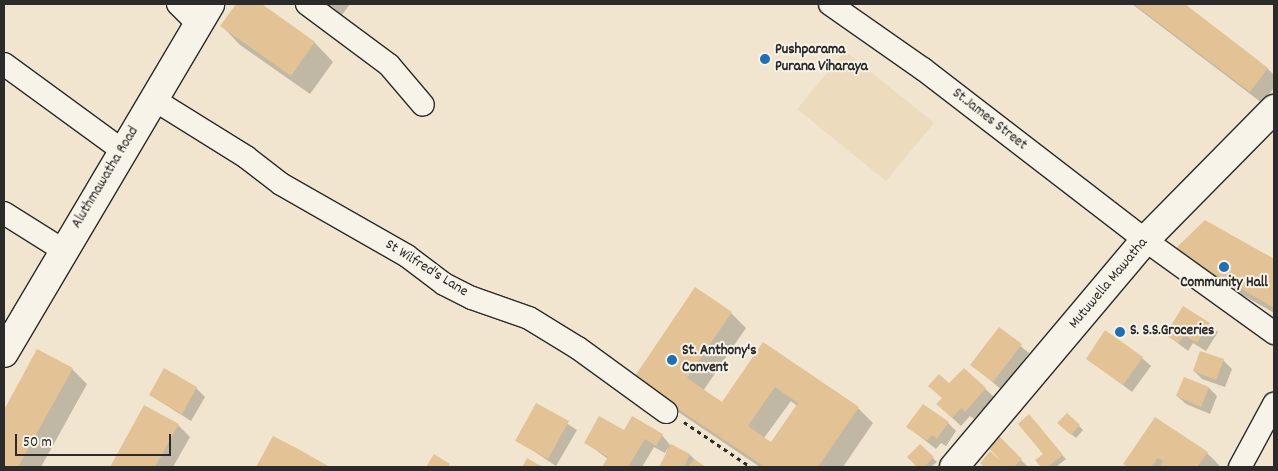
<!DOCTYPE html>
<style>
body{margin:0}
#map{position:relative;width:1278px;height:471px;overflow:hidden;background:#f1e5cf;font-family:Dekko,sans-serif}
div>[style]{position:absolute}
.built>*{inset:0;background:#eddbbe}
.shadow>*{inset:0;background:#0003}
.building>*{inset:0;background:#e3c395}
.path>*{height:3px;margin-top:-1.5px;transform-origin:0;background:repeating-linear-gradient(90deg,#2b2b2b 0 4px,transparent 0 8px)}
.roads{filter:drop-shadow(1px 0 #2b2b2b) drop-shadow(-1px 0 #2b2b2b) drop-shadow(0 1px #2b2b2b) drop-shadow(0 -1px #2b2b2b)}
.minor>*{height:22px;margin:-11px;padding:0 11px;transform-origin:11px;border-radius:11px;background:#f7f3e8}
.tertiary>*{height:28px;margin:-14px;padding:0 14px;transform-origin:14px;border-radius:14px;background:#f7f3e8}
.primary>*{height:28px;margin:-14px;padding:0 14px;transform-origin:14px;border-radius:14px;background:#f7f3e8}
.dots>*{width:14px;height:14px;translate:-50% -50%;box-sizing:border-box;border:2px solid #f7f3e8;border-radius:50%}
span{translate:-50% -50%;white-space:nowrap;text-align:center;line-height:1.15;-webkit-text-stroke:4px #f7f3e8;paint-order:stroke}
.poi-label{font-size:15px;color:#2b2b2b;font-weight:700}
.left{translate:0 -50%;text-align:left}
.street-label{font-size:15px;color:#2b2b2b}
.frame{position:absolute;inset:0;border:5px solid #2b2b2b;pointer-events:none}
.scale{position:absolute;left:15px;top:434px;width:156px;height:22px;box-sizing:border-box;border:2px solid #2b2b2b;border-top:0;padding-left:6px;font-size:15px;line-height:18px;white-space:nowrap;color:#2b2b2b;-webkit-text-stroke:4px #f7f3e8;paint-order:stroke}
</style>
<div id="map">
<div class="built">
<i style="clip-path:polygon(845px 51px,934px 123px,886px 181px,797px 109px)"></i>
</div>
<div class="shadow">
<i style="clip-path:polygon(237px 4px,259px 4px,315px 43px,333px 62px,310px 94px,240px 45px,222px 26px)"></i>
<i style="clip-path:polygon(318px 4px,350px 4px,339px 19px)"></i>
<i style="clip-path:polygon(1132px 4px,1183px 4px,1268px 69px,1274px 75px,1274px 88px,1262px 103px)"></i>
<i style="clip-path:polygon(1206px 222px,1274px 259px,1274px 313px,1190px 265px)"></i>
<i style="clip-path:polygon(1183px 308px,1218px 332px,1206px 351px,1193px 343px,1188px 351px,1167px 335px)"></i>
<i style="clip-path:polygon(evenodd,731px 313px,746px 328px,703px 391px,723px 404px,763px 344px,858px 408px,873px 423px,843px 467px,760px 467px,650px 393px,731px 313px,791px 401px,797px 406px,771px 443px,764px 438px,791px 401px)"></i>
<i style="clip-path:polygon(999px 329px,1029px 353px,1002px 390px,972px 365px)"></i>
<i style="clip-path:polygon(38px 351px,72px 369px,87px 384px,41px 467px,4px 467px,4px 412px)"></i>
<i style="clip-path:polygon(1087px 358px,1142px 358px,1151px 366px,1132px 392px)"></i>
<i style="clip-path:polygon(1223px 360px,1232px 369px,1225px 387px,1202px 379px,1194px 371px)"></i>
<i style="clip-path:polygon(964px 369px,994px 397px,974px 419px,970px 416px,961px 426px,946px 412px,943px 399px,949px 385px)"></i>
<i style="clip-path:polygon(1185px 378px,1209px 388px,1217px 396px,1210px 414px,1186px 404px,1177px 396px)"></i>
<i style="clip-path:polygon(196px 388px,205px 397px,191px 421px,150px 395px)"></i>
<i style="clip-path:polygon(537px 404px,577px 430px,556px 466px,517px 440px)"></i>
<i style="clip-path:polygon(145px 407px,178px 425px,190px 437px,173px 467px,112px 467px)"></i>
<i style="clip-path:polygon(1156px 419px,1207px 453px,1219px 465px,1217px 467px,1129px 467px,1125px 464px)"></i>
<i style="clip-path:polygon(948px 423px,956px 431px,946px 446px,941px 443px,936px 449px,908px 427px)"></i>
<i style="clip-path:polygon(1079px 426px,1083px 430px,1076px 438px,1063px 427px)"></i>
<i style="clip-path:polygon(624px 432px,662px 435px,670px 445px,690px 455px,703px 467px,661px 467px,669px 446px,665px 453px,654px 447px,642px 467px,604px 467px,608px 459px,585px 442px)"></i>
<i style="clip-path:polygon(994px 433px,1028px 467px,986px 467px,981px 463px,991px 453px,1002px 462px)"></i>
<i style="clip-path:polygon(274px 438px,327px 467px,257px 467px)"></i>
<i style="clip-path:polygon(920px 445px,937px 462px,931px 467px,919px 467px,909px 457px)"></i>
<i style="clip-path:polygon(1061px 454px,1066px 459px,1056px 467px,1042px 467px,1037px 460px)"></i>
</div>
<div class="building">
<i style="clip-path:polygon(236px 4px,262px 4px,315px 42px,291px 76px,220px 26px)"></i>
<i style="clip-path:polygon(1134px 4px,1185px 4px,1268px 68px,1250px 92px)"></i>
<i style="clip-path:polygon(1205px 220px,1274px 259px,1274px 308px,1174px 250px)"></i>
<i style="clip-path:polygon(evenodd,695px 287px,732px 312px,687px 378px,722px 402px,763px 342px,859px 407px,818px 467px,765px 467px,633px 379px,695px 287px,775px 387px,798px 403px,771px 442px,748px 426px,775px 387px)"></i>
<i style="clip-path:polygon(1183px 306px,1210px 323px,1197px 343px,1184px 335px,1179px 343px,1165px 335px)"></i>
<i style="clip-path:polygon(999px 327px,1022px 344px,993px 382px,970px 365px)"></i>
<i style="clip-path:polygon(1105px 330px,1143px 357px,1123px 385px,1086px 359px)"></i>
<i style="clip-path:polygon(37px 349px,73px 368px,18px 467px,4px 467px,4px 410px)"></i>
<i style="clip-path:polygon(1200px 351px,1224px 359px,1216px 380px,1193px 371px)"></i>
<i style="clip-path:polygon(164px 368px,197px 387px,182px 414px,149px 395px)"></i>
<i style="clip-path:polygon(964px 368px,986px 388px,965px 412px,961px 408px,952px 418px,936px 404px,942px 398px,928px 386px,939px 374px,949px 383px)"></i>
<i style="clip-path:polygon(1184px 377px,1209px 387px,1201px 407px,1176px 396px)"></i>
<i style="clip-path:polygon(536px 403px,569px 421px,548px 459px,515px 441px)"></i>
<i style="clip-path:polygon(923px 404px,949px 422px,937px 439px,932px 435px,927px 441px,906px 427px)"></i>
<i style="clip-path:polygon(144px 405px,179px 424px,155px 467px,110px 467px)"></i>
<i style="clip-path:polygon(1067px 413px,1080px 425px,1071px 435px,1057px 423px)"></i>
<i style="clip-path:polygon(1029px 414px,1063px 455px,1047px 467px,1041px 467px,1035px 460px,1043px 454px,1018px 424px)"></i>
<i style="clip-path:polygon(599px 416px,624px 430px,632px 416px,663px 434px,656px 446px,645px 439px,628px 467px,602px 467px,608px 457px,584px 443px)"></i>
<i style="clip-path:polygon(1155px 417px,1208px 452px,1197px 467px,1160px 467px,1163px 461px,1158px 458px,1151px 467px,1128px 467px,1123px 464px)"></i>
<i style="clip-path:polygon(994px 431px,1022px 459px,1014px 467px,984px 467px,980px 463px,990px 451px,1004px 464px,983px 442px)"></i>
<i style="clip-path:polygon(273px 436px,300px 450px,330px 467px,256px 467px)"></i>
<i style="clip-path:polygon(671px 444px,690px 454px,684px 467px,659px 467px)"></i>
<i style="clip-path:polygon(920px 444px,934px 457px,924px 467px,917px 467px,907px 457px)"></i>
<i style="clip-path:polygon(434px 454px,450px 464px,448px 467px,426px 467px)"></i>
<i style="clip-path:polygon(527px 458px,543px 467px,522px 467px)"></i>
<i style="clip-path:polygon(694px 459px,706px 467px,688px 467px)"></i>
</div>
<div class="path">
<i style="left:684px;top:422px;width:81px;rotate:33.9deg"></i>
</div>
<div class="roads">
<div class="minor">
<i style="left:178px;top:4px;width:28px;rotate:45deg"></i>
<i style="left:307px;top:4px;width:102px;rotate:36.6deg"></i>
<i style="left:389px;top:65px;width:52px;rotate:49.6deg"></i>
<i style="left:830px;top:4px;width:113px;rotate:35deg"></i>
<i style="left:923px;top:69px;width:280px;rotate:37.6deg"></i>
<i style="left:1145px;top:240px;width:159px;rotate:35.8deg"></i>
<i style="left:4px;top:64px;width:146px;rotate:36.1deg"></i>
<i style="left:153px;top:99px;width:110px;rotate:31.9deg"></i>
<i style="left:246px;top:157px;width:44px;rotate:37.6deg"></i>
<i style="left:281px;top:184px;width:145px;rotate:29.7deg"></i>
<i style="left:407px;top:256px;width:46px;rotate:37.1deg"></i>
<i style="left:444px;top:284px;width:31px;rotate:27deg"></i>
<i style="left:472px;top:298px;width:60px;rotate:19.3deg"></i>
<i style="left:529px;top:318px;width:57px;rotate:31.5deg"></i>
<i style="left:578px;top:348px;width:109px;rotate:36deg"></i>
<i style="left:4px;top:213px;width:70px;rotate:32.1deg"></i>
<i style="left:1240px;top:467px;width:72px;rotate:-61.6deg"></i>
</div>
<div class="tertiary">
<i style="left:954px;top:467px;width:297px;rotate:-49.9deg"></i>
<i style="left:1145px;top:240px;width:184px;rotate:-45.4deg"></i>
</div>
<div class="primary">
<i style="left:4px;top:353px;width:405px;rotate:-59.4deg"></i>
</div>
</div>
<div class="dots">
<i style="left:765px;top:59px;background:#1f6fb2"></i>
<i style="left:1224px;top:267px;background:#1f6fb2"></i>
<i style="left:1120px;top:332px;background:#1f6fb2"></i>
<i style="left:672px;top:360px;background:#1f6fb2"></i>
</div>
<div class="poi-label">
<span class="left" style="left:775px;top:59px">Pushparama<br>Purana Viharaya</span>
<span style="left:1224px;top:284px">Community Hall</span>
<span class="left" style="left:1130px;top:332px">S. S.S.Groceries</span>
<span class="left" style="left:682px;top:360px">St. Anthony's<br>Convent</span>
</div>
<div class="street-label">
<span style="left:989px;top:120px;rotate:38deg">St.James Street</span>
<span style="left:106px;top:178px;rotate:-59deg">Aluthmawatha Road</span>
<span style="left:426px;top:269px;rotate:32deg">St Wilfred's Lane</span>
<span style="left:1109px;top:284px;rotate:-50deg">Mutuwella Mawatha</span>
</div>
<div class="frame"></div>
<div class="scale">50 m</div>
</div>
